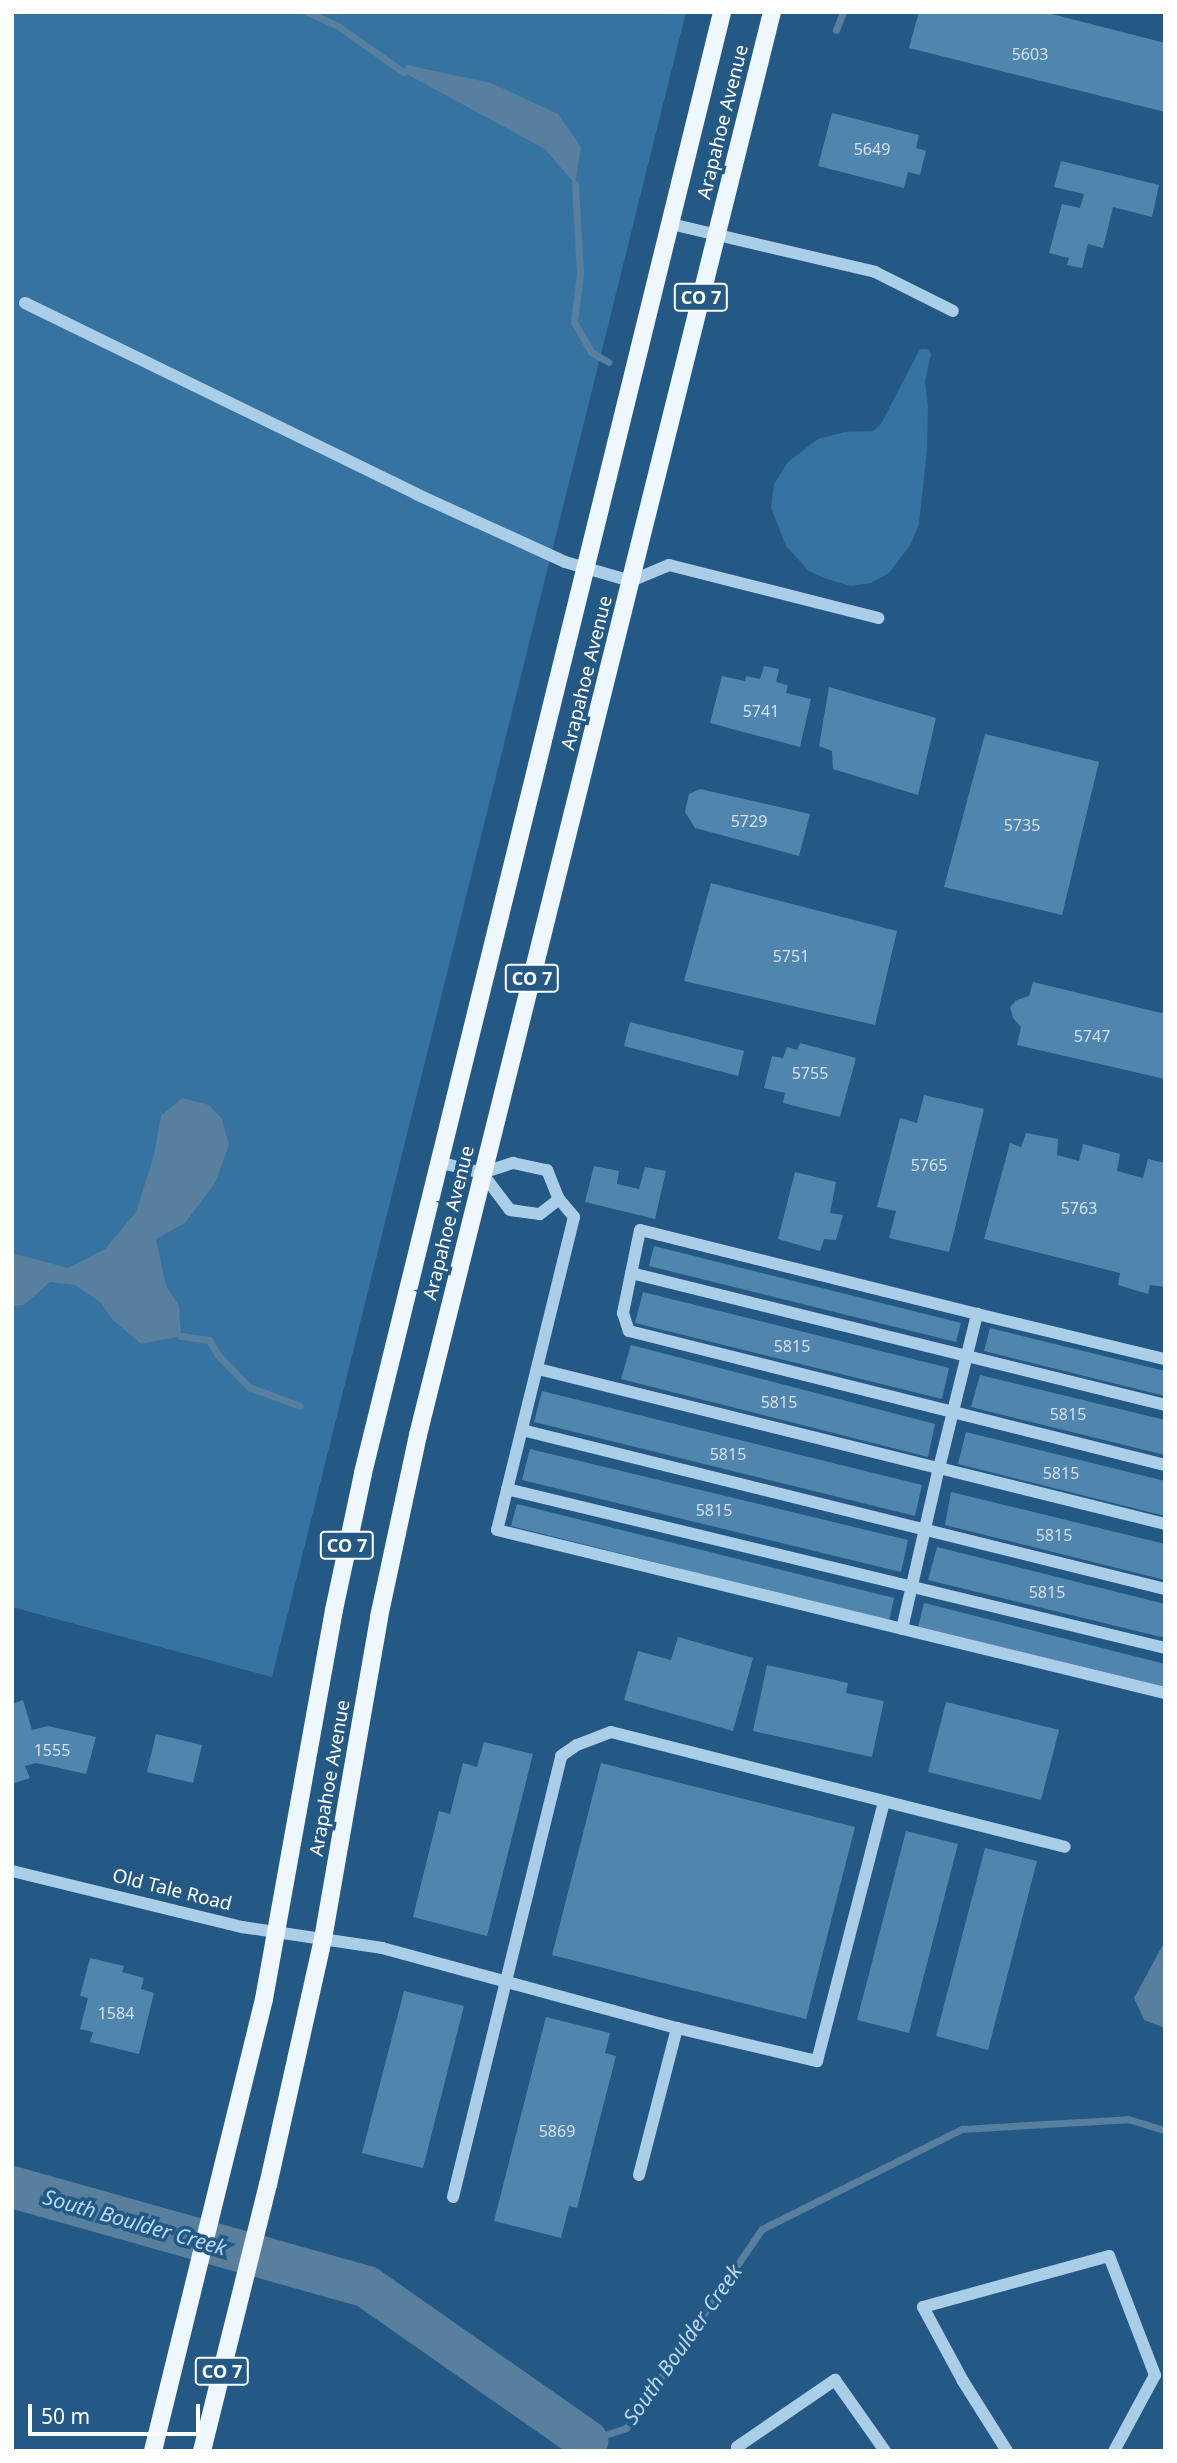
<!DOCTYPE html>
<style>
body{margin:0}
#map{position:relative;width:1177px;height:2463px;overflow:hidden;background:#235984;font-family:"Noto Sans",sans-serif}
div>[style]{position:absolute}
.green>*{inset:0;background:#3773a1}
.water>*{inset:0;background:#587f9d}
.stream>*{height:7px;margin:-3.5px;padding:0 3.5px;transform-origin:3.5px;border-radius:3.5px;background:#587f9d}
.river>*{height:42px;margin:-21px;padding:0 21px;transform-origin:21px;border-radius:21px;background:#587f9d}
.building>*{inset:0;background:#5085ae}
.minor>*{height:12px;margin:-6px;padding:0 6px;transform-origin:6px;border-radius:6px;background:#abcee8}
.major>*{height:18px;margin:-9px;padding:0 9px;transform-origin:9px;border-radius:9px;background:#eef6fe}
span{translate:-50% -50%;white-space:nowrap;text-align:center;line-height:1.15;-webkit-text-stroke:7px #235984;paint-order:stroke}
.number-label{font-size:16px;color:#d3e0eb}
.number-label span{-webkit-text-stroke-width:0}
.shield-label span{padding:2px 5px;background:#235984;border:2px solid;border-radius:5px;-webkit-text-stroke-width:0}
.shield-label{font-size:18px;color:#fff;font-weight:700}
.street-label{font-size:19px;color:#fff}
.water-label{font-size:21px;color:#b7d8f0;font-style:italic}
.frame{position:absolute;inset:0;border:14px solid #fff;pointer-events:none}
.scale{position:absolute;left:28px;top:2404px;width:172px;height:32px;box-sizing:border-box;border:4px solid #fff;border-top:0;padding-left:9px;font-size:21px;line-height:24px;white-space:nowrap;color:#fff;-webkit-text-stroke:5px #235984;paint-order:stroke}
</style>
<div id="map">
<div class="green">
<i style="clip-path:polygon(12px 12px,686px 12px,272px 1677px,12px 1607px)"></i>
<i style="clip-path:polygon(920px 349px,927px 349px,931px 354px,925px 381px,928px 406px,927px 450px,919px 524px,911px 544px,889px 573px,871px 583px,851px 586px,824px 578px,809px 571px,786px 546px,771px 508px,774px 484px,788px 462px,818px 439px,845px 432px,873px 431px,881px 424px)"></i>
</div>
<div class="water">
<i style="clip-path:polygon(407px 65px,491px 83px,558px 114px,581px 147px,575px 184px,545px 149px,403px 72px)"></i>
<i style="clip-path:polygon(182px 1098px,209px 1105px,222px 1119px,229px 1145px,215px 1183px,185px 1223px,156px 1239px,166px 1286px,179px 1306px,181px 1336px,141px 1344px,112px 1319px,100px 1302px,75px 1285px,50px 1282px,24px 1305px,12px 1306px,12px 1253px,68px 1268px,105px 1249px,136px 1212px,154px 1155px,161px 1116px)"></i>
<i style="clip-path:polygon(1165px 1941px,1165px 2028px,1144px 2020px,1134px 1998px)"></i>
</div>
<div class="stream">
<i style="left:307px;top:12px;width:34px;rotate:24deg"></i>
<i style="left:338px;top:26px;width:80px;rotate:35.3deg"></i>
<i style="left:836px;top:30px;width:19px;rotate:-69deg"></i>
<i style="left:575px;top:184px;width:90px;rotate:86.8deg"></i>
<i style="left:580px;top:274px;width:48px;rotate:97.1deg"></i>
<i style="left:574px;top:322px;width:34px;rotate:60deg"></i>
<i style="left:591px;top:352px;width:20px;rotate:30deg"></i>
<i style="left:181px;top:1336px;width:28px;rotate:8deg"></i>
<i style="left:209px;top:1340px;width:17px;rotate:59deg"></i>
<i style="left:218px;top:1355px;width:45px;rotate:45.9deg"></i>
<i style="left:249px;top:1387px;width:54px;rotate:20.4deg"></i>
<i style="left:594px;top:2451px;width:12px;rotate:-125deg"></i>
<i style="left:587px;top:2441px;width:41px;rotate:-18.4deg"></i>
<i style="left:626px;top:2428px;width:241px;rotate:-55.7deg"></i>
<i style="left:762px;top:2229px;width:224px;rotate:-26.6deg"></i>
<i style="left:962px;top:2129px;width:166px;rotate:-3.4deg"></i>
<i style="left:1128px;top:2119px;width:39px;rotate:17deg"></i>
</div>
<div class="river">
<i style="left:12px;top:2187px;width:369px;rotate:15.7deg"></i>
<i style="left:367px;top:2287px;width:269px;rotate:35deg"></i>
</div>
<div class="building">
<i style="clip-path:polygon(919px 12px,1044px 12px,1165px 43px,1165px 112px,909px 48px)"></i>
<i style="clip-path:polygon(832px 113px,919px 135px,916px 148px,926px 151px,920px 175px,908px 172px,904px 188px,818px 166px)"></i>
<i style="clip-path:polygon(1061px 161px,1159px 185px,1152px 217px,1113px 207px,1103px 248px,1088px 244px,1082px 268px,1067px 265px,1069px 258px,1049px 253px,1062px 204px,1080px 208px,1084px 194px,1054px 187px)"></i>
<i style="clip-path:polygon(764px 666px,779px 669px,776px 682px,788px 685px,786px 693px,811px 699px,800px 747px,710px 723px,722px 676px,745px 681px,746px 676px,760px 679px)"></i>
<i style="clip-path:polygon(829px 687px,936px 718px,918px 795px,833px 769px,832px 751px,819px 746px)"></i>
<i style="clip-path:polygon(985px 734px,1099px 762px,1062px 915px,944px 887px)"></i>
<i style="clip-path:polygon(700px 789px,810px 814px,799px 856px,695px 828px,685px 812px,689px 794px)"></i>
<i style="clip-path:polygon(711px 883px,897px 931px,875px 1025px,684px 981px)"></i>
<i style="clip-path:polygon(1033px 982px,1165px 1014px,1165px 1079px,1017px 1045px,1021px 1027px,1013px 1018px,1010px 1007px,1017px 1000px,1029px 996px)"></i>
<i style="clip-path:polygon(630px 1022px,744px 1051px,738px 1076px,624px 1046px)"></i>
<i style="clip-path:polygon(800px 1043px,856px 1058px,840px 1117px,783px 1103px,785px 1093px,764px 1088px,772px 1056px,783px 1058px,787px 1047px,797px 1050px)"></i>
<i style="clip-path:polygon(924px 1095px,984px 1109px,949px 1252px,889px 1238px,896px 1211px,877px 1207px,900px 1118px,917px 1123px)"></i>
<i style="clip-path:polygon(1026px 1133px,1058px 1139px,1057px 1155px,1079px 1161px,1083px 1144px,1120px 1154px,1117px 1171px,1143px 1178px,1148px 1159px,1165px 1163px,1165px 1287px,1150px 1285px,1148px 1294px,1118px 1285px,1120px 1273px,984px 1239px,1010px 1143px,1021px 1147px)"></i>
<i style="clip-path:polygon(594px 1166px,619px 1171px,617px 1184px,639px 1189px,645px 1167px,666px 1171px,655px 1219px,585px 1202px)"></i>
<i style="clip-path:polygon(795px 1172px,836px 1182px,830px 1213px,843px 1215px,836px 1240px,824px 1239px,820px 1251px,778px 1239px)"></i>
<i style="clip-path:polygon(654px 1246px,961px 1323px,956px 1342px,649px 1266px)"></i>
<i style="clip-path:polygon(643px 1292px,949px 1368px,942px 1399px,635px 1323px)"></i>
<i style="clip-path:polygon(990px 1328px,1165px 1371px,1165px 1396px,984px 1351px)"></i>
<i style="clip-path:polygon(631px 1345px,935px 1424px,928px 1457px,621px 1379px)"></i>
<i style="clip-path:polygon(980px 1375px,1165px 1420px,1165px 1455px,971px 1407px)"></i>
<i style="clip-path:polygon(542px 1391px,922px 1485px,915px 1516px,534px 1422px)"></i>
<i style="clip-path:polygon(966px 1432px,1165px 1481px,1165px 1516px,958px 1464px)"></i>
<i style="clip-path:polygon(530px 1449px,908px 1540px,901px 1572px,522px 1480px)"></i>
<i style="clip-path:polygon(951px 1492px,1165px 1544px,1165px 1580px,945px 1525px)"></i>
<i style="clip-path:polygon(517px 1504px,894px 1598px,889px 1621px,511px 1526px)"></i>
<i style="clip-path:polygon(937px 1547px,1165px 1604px,1165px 1638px,928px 1580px)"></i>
<i style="clip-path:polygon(924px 1603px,1165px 1664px,1165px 1688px,918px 1627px)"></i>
<i style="clip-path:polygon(678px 1637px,753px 1658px,733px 1731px,624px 1700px,638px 1651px,671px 1660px)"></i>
<i style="clip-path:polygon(767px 1665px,848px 1683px,846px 1693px,884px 1701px,872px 1757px,753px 1731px)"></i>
<i style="clip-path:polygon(23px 1700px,32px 1730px,48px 1726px,96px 1737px,86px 1774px,36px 1763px,25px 1766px,30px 1778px,12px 1784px,12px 1704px)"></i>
<i style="clip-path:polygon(946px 1702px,1059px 1730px,1041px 1800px,928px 1772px)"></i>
<i style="clip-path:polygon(156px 1734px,202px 1745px,193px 1783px,147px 1772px)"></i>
<i style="clip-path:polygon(484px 1742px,533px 1754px,487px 1936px,413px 1917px,439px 1811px,450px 1814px,463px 1763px,477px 1767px)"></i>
<i style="clip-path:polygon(601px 1763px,855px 1827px,806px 2019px,552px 1955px)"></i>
<i style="clip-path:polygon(906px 1831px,958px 1844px,909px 2033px,857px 2020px)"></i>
<i style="clip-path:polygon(985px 1848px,1037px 1861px,988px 2050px,936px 2036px)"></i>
<i style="clip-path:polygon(90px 1958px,124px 1966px,122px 1972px,144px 1978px,141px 1989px,154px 1993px,139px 2054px,90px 2042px,93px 2032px,80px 2029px,88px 1998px,80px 1996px)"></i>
<i style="clip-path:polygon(404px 1991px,464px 2006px,423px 2168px,362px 2153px)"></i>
<i style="clip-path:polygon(546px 2017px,610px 2033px,605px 2053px,616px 2056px,577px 2208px,569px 2206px,561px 2238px,494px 2221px)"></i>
</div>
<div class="minor">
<i style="left:671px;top:224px;width:210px;rotate:13.2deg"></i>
<i style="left:875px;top:272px;width:87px;rotate:26.6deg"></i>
<i style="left:25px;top:303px;width:435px;rotate:26deg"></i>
<i style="left:416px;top:494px;width:164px;rotate:24.5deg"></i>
<i style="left:565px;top:562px;width:69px;rotate:16.1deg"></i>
<i style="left:631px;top:581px;width:41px;rotate:-22.8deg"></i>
<i style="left:669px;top:565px;width:216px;rotate:14.2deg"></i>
<i style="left:438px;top:1162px;width:45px;rotate:14deg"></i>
<i style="left:482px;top:1173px;width:33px;rotate:-18deg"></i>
<i style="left:513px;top:1163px;width:35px;rotate:12deg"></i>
<i style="left:547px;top:1170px;width:31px;rotate:68deg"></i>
<i style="left:559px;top:1199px;width:23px;rotate:50deg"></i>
<i style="left:574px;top:1217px;width:322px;rotate:103.8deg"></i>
<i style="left:497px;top:1530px;width:688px;rotate:13.71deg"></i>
<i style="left:482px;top:1173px;width:46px;rotate:52.9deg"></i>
<i style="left:510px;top:1210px;width:30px;rotate:8deg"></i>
<i style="left:540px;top:1214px;width:24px;rotate:-38deg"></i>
<i style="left:631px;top:1273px;width:550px;rotate:13.88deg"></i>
<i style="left:977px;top:1314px;width:347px;rotate:-166deg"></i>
<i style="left:640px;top:1230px;width:85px;rotate:101.6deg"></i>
<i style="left:623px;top:1313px;width:19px;rotate:72deg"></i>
<i style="left:629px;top:1331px;width:552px;rotate:14.04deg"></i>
<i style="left:538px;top:1369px;width:413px;rotate:13.9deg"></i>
<i style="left:939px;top:1468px;width:159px;rotate:-76.1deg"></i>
<i style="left:977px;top:1314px;width:193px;rotate:13.5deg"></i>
<i style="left:522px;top:1430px;width:662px;rotate:13.89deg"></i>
<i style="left:507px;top:1489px;width:677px;rotate:13.58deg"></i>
<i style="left:902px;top:1629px;width:165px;rotate:-77.1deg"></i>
<i style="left:939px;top:1468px;width:233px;rotate:13.9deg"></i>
<i style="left:12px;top:1871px;width:237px;rotate:13.7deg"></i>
<i style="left:242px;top:1927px;width:142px;rotate:8.5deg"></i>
<i style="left:382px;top:1948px;width:306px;rotate:15.2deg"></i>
<i style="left:677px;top:2028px;width:144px;rotate:13.3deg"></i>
<i style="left:817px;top:2061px;width:268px;rotate:-75.5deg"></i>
<i style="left:639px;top:2175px;width:152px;rotate:-75.5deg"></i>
<i style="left:453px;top:2197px;width:454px;rotate:-76.2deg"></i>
<i style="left:561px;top:1756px;width:19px;rotate:-35deg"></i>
<i style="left:577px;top:1745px;width:36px;rotate:-21deg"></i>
<i style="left:611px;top:1732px;width:468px;rotate:14.2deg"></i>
<i style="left:739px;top:2451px;width:4px;rotate:-117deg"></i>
<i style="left:737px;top:2447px;width:119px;rotate:-34.4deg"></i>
<i style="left:835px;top:2380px;width:87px;rotate:54.8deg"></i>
<i style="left:1007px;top:2451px;width:83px;rotate:-122.2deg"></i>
<i style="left:963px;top:2381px;width:84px;rotate:-118.4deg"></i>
<i style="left:923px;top:2307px;width:193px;rotate:-15.3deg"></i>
<i style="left:1109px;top:2256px;width:128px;rotate:68.9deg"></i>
<i style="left:1155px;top:2375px;width:86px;rotate:118.3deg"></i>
</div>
<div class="major">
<i style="left:153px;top:2451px;width:465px;rotate:-76.2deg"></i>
<i style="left:264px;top:1999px;width:395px;rotate:-79.8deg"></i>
<i style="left:334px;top:1610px;width:140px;rotate:-78deg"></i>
<i style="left:363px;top:1473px;width:1504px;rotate:-76.19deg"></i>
<i style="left:202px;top:2451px;width:274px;rotate:-76.1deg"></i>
<i style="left:268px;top:2185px;width:252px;rotate:-77.4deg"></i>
<i style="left:323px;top:1939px;width:327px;rotate:-80.1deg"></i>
<i style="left:379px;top:1617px;width:186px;rotate:-77.9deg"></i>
<i style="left:418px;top:1435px;width:1466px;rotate:-76.03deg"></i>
</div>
<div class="number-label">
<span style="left:1030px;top:54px">5603</span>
<span style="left:872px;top:149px">5649</span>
<span style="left:761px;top:711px">5741</span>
<span style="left:749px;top:821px">5729</span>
<span style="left:1022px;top:825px">5735</span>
<span style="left:791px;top:956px">5751</span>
<span style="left:1092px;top:1036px">5747</span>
<span style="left:810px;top:1073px">5755</span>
<span style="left:929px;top:1165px">5765</span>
<span style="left:1079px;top:1208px">5763</span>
<span style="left:792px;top:1346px">5815</span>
<span style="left:779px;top:1402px">5815</span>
<span style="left:1068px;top:1414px">5815</span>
<span style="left:728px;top:1454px">5815</span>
<span style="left:1061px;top:1473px">5815</span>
<span style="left:714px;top:1510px">5815</span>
<span style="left:1054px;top:1535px">5815</span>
<span style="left:1047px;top:1592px">5815</span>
<span style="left:52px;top:1750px">1555</span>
<span style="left:116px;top:2013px">1584</span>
<span style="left:557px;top:2131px">5869</span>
</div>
<div class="shield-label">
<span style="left:701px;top:297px">CO 7</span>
<span style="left:532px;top:978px">CO 7</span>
<span style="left:347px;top:1545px">CO 7</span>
<span style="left:222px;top:2371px">CO 7</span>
</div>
<div class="street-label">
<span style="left:723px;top:122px;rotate:-76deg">Arapahoe Avenue</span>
<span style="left:587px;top:673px;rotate:-76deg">Arapahoe Avenue</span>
<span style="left:449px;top:1223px;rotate:-76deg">Arapahoe Avenue</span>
<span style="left:330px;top:1778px;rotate:-80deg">Arapahoe Avenue</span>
<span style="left:172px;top:1890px;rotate:14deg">Old Tale Road</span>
</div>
<div class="water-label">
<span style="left:135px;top:2222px;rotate:16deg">South Boulder Creek</span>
<span style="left:682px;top:2344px;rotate:-55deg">South Boulder Creek</span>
</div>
<div class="frame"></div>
<div class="scale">50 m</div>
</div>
